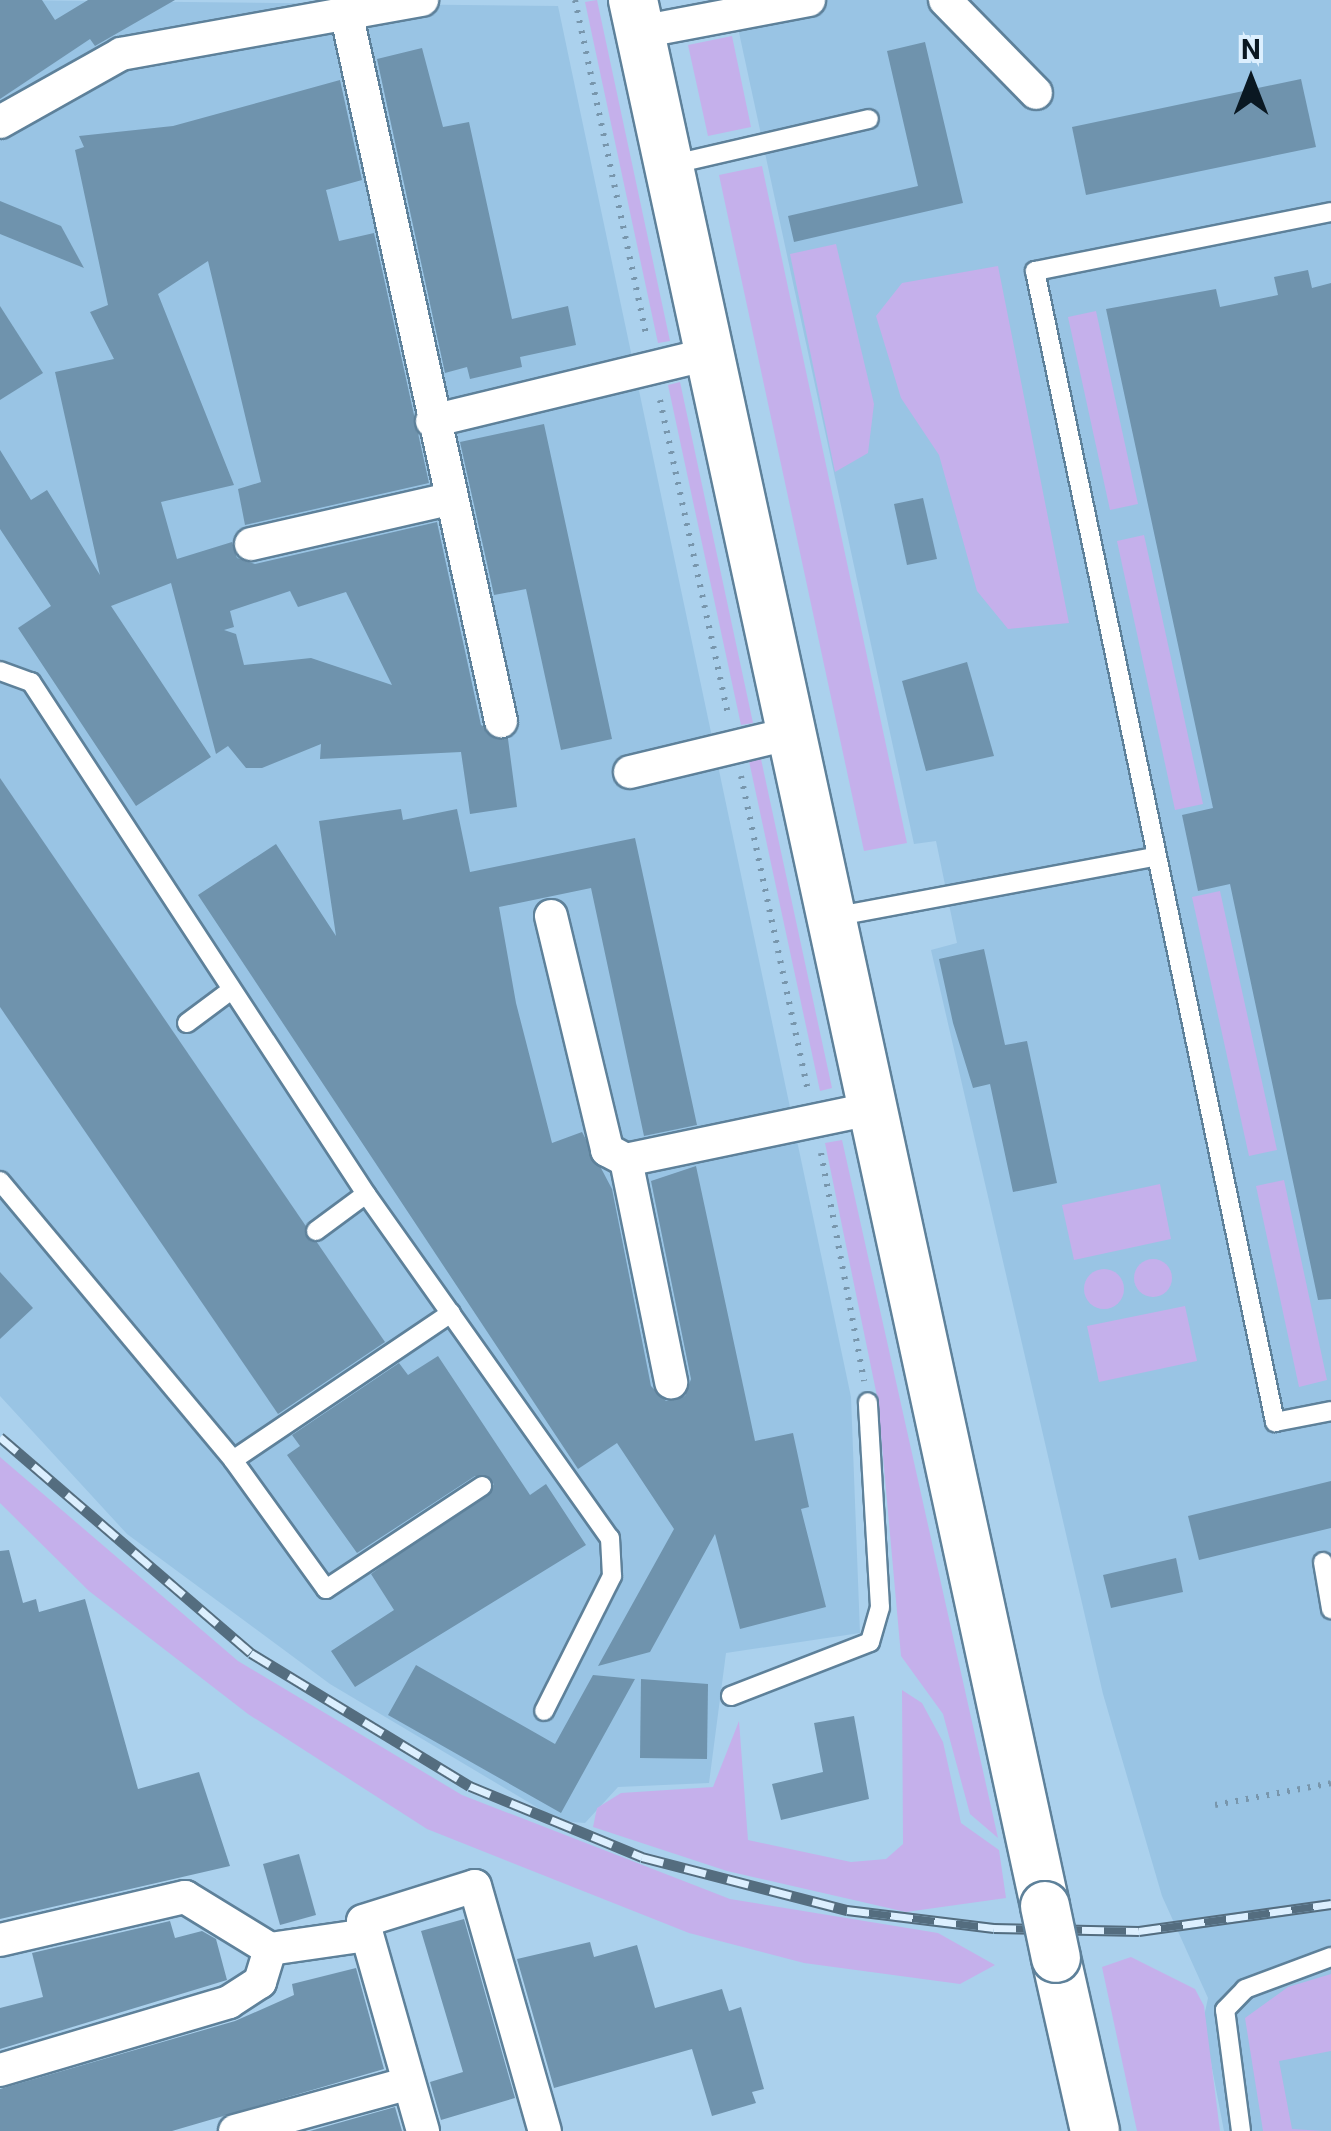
<!DOCTYPE html>
<style>
body{margin:0}
#map{position:relative;width:1331px;height:2131px;overflow:hidden;background:#abd1ed;font-family:Roboto,sans-serif}
div>[style]{position:absolute}
.built>*{inset:0;background:#99c4e4}
.green>*{inset:0;background:#c5b0eb}
.round{border-radius:50%}
.building>*{inset:0;background:#6f93ad}
.path>*{height:6px;margin-top:-3px;transform-origin:0;background:repeating-linear-gradient(90deg,#7896ac 0 2.5px,transparent 0 10.5px)}
.roads{filter:drop-shadow(2px 0 #5e819a) drop-shadow(-2px 0 #5e819a) drop-shadow(0 2px #5e819a) drop-shadow(0 -2px #5e819a)}
.service>*{height:18px;margin:-9px;padding:0 9px;transform-origin:9px;border-radius:9px;background:#fff}
.minor>*{height:32px;margin:-16px;padding:0 16px;transform-origin:16px;border-radius:16px;background:#fff}
.secondary>*{height:48px;margin:-24px;padding:0 24px;transform-origin:24px;border-radius:24px;background:#fff}
.rail>*{height:11px;margin-top:-5.5px;transform-origin:0;background:repeating-linear-gradient(90deg,#dceffe 0 22px,#546d7f 0 44px);box-sizing:border-box;border-block:2px solid #546d7f}
.bridges{filter:drop-shadow(2px 0 #5e819a) drop-shadow(-2px 0 #5e819a) drop-shadow(0 2px #5e819a) drop-shadow(0 -2px #5e819a)}
.secondary-bridge>*{height:48px;margin:-24px;padding:0 24px;transform-origin:24px;border-radius:24px;background:#fff}
span{translate:-50% -50%;white-space:nowrap;text-align:center;line-height:1.15;-webkit-text-stroke:8px #dceffe;paint-order:stroke}
.north{position:absolute;left:1201px;top:30px;width:100px;height:100px;-webkit-text-stroke:8px #dceffe;paint-order:stroke;rotate:0deg;font-size:28px;font-weight:700;line-height:40px;text-align:center;color:#0a1822}
.north::after{content:'';display:block;margin:auto;width:35px;height:45px;background:#0a1822;clip-path:polygon(50% 0,100% 100%,50% 72%,0 100%)}
</style>
<div id="map">
<div class="built">
<i style="clip-path:polygon(0 0,558px 6px,851px 1397px,860px 1633px,726px 1653px,709px 1783px,618px 1787px,585px 1823px,560px 1821px,330px 1684px,127px 1534px,0 1396px)"></i>
<i style="clip-path:polygon(732px 0,1331px 0,1331px 2131px,1224px 2131px,1203px 2021px,1208px 1998px,1162px 1896px,1103px 1694px,931px 950px,957px 943px,936px 841px,914px 844px)"></i>
</div>
<div class="green">
<i style="clip-path:polygon(597px 0,670px 341px,658px 343px,585px 2px)"></i>
<i style="clip-path:polygon(732px 36px,751px 127px,708px 136px,688px 45px)"></i>
<i style="clip-path:polygon(762px 166px,907px 843px,864px 851px,719px 175px)"></i>
<i style="clip-path:polygon(836px 244px,874px 404px,868px 453px,835px 472px,790px 254px)"></i>
<i style="clip-path:polygon(998px 266px,1069px 623px,1008px 629px,977px 591px,939px 455px,901px 398px,876px 316px,902px 283px)"></i>
<i style="clip-path:polygon(1096px 311px,1138px 504px,1110px 510px,1068px 317px)"></i>
<i style="clip-path:polygon(680px 382px,753px 723px,741px 725px,668px 385px)"></i>
<i style="clip-path:polygon(1144px 535px,1203px 804px,1175px 810px,1117px 541px)"></i>
<i style="clip-path:polygon(761px 759px,832px 1088px,820px 1091px,749px 761px)"></i>
<i style="clip-path:polygon(1220px 891px,1277px 1150px,1249px 1156px,1192px 897px)"></i>
<i style="clip-path:polygon(842px 1140px,966px 1695px,998px 1838px,970px 1814px,943px 1714px,901px 1656px,878px 1401px,825px 1143px)"></i>
<i style="clip-path:polygon(1284px 1180px,1327px 1380px,1299px 1387px,1256px 1186px)"></i>
<i style="clip-path:polygon(1160px 1184px,1171px 1239px,1074px 1260px,1062px 1205px)"></i>
<i class="round" style="left:1134px;top:1259px;width:38px;height:38px"></i>
<i class="round" style="left:1084px;top:1269px;width:40px;height:40px"></i>
<i style="clip-path:polygon(1185px 1306px,1197px 1361px,1099px 1382px,1087px 1326px)"></i>
<i style="clip-path:polygon(0 1457px,238px 1661px,462px 1795px,730px 1899px,938px 1933px,995px 1965px,960px 1984px,804px 1963px,689px 1933px,427px 1829px,248px 1714px,89px 1591px,0 1503px)"></i>
<i style="clip-path:polygon(902px 1690px,922px 1703px,943px 1742px,961px 1823px,999px 1850px,1006px 1898px,906px 1912px,727px 1871px,593px 1827px,597px 1808px,621px 1793px,713px 1787px,739px 1721px,748px 1840px,851px 1862px,886px 1859px,903px 1844px)"></i>
<i style="clip-path:polygon(1131px 1957px,1195px 1989px,1204px 2006px,1220px 2131px,1137px 2131px,1102px 1967px)"></i>
<i style="clip-path:polygon(1331px 1974px,1331px 2051px,1279px 2061px,1292px 2129px,1324px 2131px,1263px 2131px,1245px 2018px,1288px 1987px)"></i>
</div>
<div class="building">
<i style="clip-path:polygon(0 0,42px 0,55px 20px,88px 0,175px 0,95px 46px,90px 39px,0 99px)"></i>
<i style="clip-path:polygon(925px 42px,963px 203px,794px 242px,788px 216px,918px 186px,887px 51px)"></i>
<i style="clip-path:polygon(422px 48px,443px 127px,469px 122px,512px 319px,568px 306px,576px 345px,520px 357px,522px 367px,470px 379px,467px 367px,445px 373px,377px 59px)"></i>
<i style="clip-path:polygon(1301px 79px,1316px 147px,1086px 195px,1072px 127px)"></i>
<i style="clip-path:polygon(evenodd,340px 80px,362px 180px,326px 190px,339px 241px,374px 233px,429px 483px,245px 525px,238px 489px,261px 482px,208px 261px,158px 294px,234px 485px,161px 502px,177px 559px,232px 542px,237px 558px,255px 564px,437px 522px,481px 725px,508px 739px,517px 807px,470px 814px,461px 752px,320px 759px,321px 744px,262px 768px,246px 768px,228px 746px,216px 754px,171px 583px,111px 606px,211px 757px,136px 806px,18px 628px,51px 606px,0 529px,0 450px,31px 500px,47px 490px,100px 575px,55px 372px,114px 359px,90px 312px,108px 305px,75px 150px,84px 147px,79px 136px,173px 126px,340px 80px,290px 591px,298px 607px,346px 592px,392px 685px,311px 658px,244px 665px,236px 634px,224px 630px,234px 627px,230px 611px,290px 591px)"></i>
<i style="clip-path:polygon(0 201px,61px 226px,84px 268px,0 234px)"></i>
<i style="clip-path:polygon(1308px 270px,1312px 288px,1331px 283px,1331px 1299px,1318px 1300px,1230px 884px,1198px 891px,1182px 815px,1213px 808px,1106px 309px,1216px 289px,1220px 307px,1278px 295px,1274px 277px)"></i>
<i style="clip-path:polygon(0 306px,43px 373px,0 400px)"></i>
<i style="clip-path:polygon(544px 424px,612px 739px,561px 750px,526px 589px,494px 595px,460px 442px)"></i>
<i style="clip-path:polygon(923px 498px,937px 559px,907px 565px,894px 504px)"></i>
<i style="clip-path:polygon(967px 662px,994px 756px,926px 771px,902px 681px)"></i>
<i style="clip-path:polygon(0 778px,385px 1342px,278px 1414px,0 1007px)"></i>
<i style="clip-path:polygon(401px 809px,403px 820px,457px 809px,470px 872px,635px 838px,697px 1125px,644px 1136px,591px 888px,499px 907px,516px 1003px,552px 1143px,582px 1132px,612px 1189px,651px 1386px,666px 1401px,685px 1396px,691px 1379px,651px 1181px,696px 1166px,755px 1441px,793px 1433px,809px 1507px,801px 1509px,826px 1607px,740px 1629px,715px 1534px,650px 1652px,598px 1666px,674px 1529px,617px 1443px,578px 1469px,198px 895px,276px 844px,336px 936px,319px 821px)"></i>
<i style="clip-path:polygon(984px 949px,1005px 1045px,1027px 1041px,1057px 1183px,1013px 1192px,990px 1084px,973px 1088px,953px 1023px,939px 959px)"></i>
<i style="clip-path:polygon(0 1272px,33px 1308px,0 1339px)"></i>
<i style="clip-path:polygon(438px 1356px,530px 1495px,546px 1484px,586px 1545px,355px 1687px,331px 1651px,394px 1610px,371px 1574px,494px 1484px,475px 1476px,357px 1553px,287px 1455px,300px 1446px,292px 1435px,399px 1363px,408px 1375px)"></i>
<i style="clip-path:polygon(1331px 1481px,1331px 1528px,1199px 1560px,1188px 1516px)"></i>
<i style="clip-path:polygon(9px 1550px,23px 1603px,36px 1599px,39px 1612px,85px 1599px,138px 1789px,199px 1772px,230px 1866px,0 1919px,0 1551px)"></i>
<i style="clip-path:polygon(1176px 1558px,1183px 1592px,1111px 1608px,1103px 1575px)"></i>
<i style="clip-path:polygon(416px 1665px,555px 1744px,593px 1675px,635px 1679px,561px 1813px,388px 1715px)"></i>
<i style="clip-path:polygon(641px 1679px,708px 1684px,707px 1759px,640px 1758px)"></i>
<i style="clip-path:polygon(854px 1716px,869px 1799px,781px 1820px,772px 1784px,823px 1772px,814px 1723px)"></i>
<i style="clip-path:polygon(299px 1854px,316px 1915px,280px 1925px,263px 1864px)"></i>
<i style="clip-path:polygon(464px 1919px,515px 2098px,441px 2120px,430px 2082px,463px 2072px,421px 1931px)"></i>
<i style="clip-path:polygon(170px 1921px,175px 1938px,202px 1931px,216px 1939px,227px 1980px,0 2049px,0 2008px,43px 1997px,32px 1953px)"></i>
<i style="clip-path:polygon(590px 1942px,594px 1957px,637px 1945px,655px 2008px,722px 1989px,729px 2011px,741px 2007px,764px 2089px,752px 2092px,756px 2103px,712px 2116px,692px 2049px,554px 2088px,517px 1959px)"></i>
<i style="clip-path:polygon(356px 1968px,384px 2069px,172px 2131px,0 2131px,0 2089px,235px 2021px,294px 1995px,292px 1984px)"></i>
<i style="clip-path:polygon(395px 2107px,402px 2131px,310px 2131px)"></i>
</div>
<div class="path">
<i style="left:575px;top:0;width:346px;rotate:78deg"></i>
<i style="left:660px;top:400px;width:322px;rotate:77.8deg"></i>
<i style="left:741px;top:776px;width:322px;rotate:78deg"></i>
<i style="left:821px;top:1153px;width:232px;rotate:79.3deg"></i>
<i style="left:1215px;top:1805px;width:118px;rotate:-10.7deg"></i>
</div>
<div class="roads">
<div class="service">
<i style="left:670px;top:165px;width:204px;rotate:-13deg"></i>
<i style="left:1331px;top:212px;width:302px;rotate:168.7deg"></i>
<i style="left:1035px;top:271px;width:1176px;rotate:78.22deg"></i>
<i style="left:1275px;top:1422px;width:57px;rotate:-11.1deg"></i>
<i style="left:0;top:671px;width:33px;rotate:20deg"></i>
<i style="left:31px;top:682px;width:612px;rotate:56.8deg"></i>
<i style="left:366px;top:1194px;width:422px;rotate:54.7deg"></i>
<i style="left:610px;top:1538px;width:38px;rotate:87deg"></i>
<i style="left:612px;top:1576px;width:151px;rotate:116.7deg"></i>
<i style="left:833px;top:917px;width:328px;rotate:-10.6deg"></i>
<i style="left:187px;top:1023px;width:54px;rotate:-36.7deg"></i>
<i style="left:0;top:1181px;width:363px;rotate:50.1deg"></i>
<i style="left:233px;top:1460px;width:159px;rotate:54.2deg"></i>
<i style="left:326px;top:1589px;width:187px;rotate:-33.4deg"></i>
<i style="left:316px;top:1231px;width:62px;rotate:-36.5deg"></i>
<i style="left:233px;top:1460px;width:263px;rotate:-34deg"></i>
<i style="left:1323px;top:1562px;width:48px;rotate:80.3deg"></i>
<i style="left:731px;top:1696px;width:149px;rotate:-21.2deg"></i>
<i style="left:870px;top:1642px;width:36px;rotate:-74deg"></i>
<i style="left:880px;top:1607px;width:205px;rotate:-93.4deg"></i>
<i style="left:1241px;top:2131px;width:122px;rotate:-97.5deg"></i>
<i style="left:1225px;top:2010px;width:29px;rotate:-46deg"></i>
<i style="left:1245px;top:1989px;width:92px;rotate:-20.4deg"></i>
</div>
<div class="minor">
<i style="left:945px;top:0;width:130px;rotate:45.6deg"></i>
<i style="left:346px;top:12px;width:726px;rotate:77.67deg"></i>
<i style="left:640px;top:32px;width:172px;rotate:-10.7deg"></i>
<i style="left:0;top:122px;width:139px;rotate:-29.3deg"></i>
<i style="left:121px;top:54px;width:306px;rotate:-10.2deg"></i>
<i style="left:432px;top:421px;width:286px;rotate:-13.6deg"></i>
<i style="left:251px;top:544px;width:203px;rotate:-12.8deg"></i>
<i style="left:630px;top:772px;width:168px;rotate:-13.5deg"></i>
<i style="left:551px;top:916px;width:241px;rotate:76.5deg"></i>
<i style="left:607px;top:1150px;width:21px;rotate:28deg"></i>
<i style="left:626px;top:1160px;width:253px;rotate:-11.8deg"></i>
<i style="left:626px;top:1160px;width:227px;rotate:78.5deg"></i>
<i style="left:0;top:1940px;width:190px;rotate:-13.1deg"></i>
<i style="left:185px;top:1897px;width:100px;rotate:31.5deg"></i>
<i style="left:270px;top:1949px;width:98px;rotate:-8.2deg"></i>
<i style="left:0;top:2070px;width:239px;rotate:-16.5deg"></i>
<i style="left:229px;top:2002px;width:37px;rotate:-33deg"></i>
<i style="left:260px;top:1982px;width:34px;rotate:-73deg"></i>
<i style="left:235px;top:2131px;width:180px;rotate:-15.4deg"></i>
<i style="left:423px;top:2131px;width:218px;rotate:-105.9deg"></i>
<i style="left:363px;top:1921px;width:117px;rotate:-17.4deg"></i>
<i style="left:475px;top:1886px;width:255px;rotate:74.1deg"></i>
</div>
<div class="secondary">
<i style="left:633px;top:0;width:1950px;rotate:77.8deg"></i>
<i style="left:1056px;top:1958px;width:177px;rotate:77.3deg"></i>
</div>
</div>
<div class="rail">
<i style="left:0;top:1437px;width:331px;rotate:40.7deg"></i>
<i style="left:251px;top:1653px;width:256px;rotate:31.3deg"></i>
<i style="left:470px;top:1786px;width:186px;rotate:22.4deg"></i>
<i style="left:642px;top:1857px;width:212px;rotate:14.5deg"></i>
<i style="left:847px;top:1910px;width:148px;rotate:7deg"></i>
<i style="left:994px;top:1928px;width:145px;rotate:1.2deg"></i>
<i style="left:1139px;top:1931px;width:194px;rotate:-8deg"></i>
</div>
<div class="bridges">
<div class="secondary-bridge">
<i style="left:1045px;top:1906px;width:53px;rotate:78.1deg"></i>
</div>
</div>
<div class="north">N</div>
</div>
